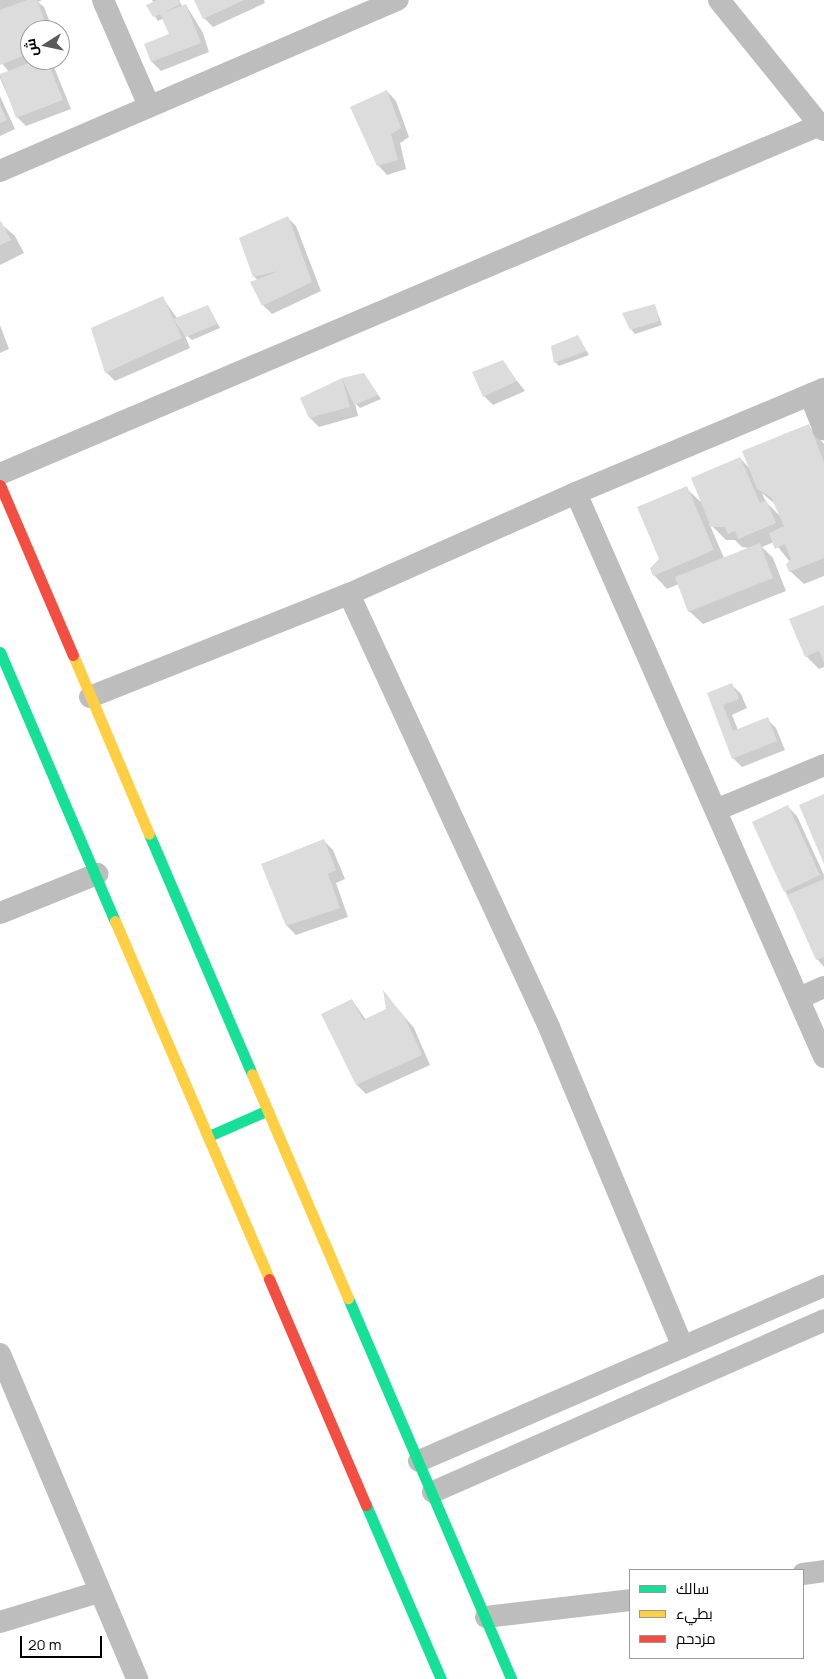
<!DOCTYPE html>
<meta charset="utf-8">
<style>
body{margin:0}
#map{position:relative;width:824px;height:1679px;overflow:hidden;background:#fff;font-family:Manrope,Cairo,sans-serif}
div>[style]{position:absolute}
.shadow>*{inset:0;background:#0003}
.building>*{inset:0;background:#dcdcdc}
.street>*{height:22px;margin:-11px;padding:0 11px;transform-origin:11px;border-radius:11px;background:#bdbdbd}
.fast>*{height:11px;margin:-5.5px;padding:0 5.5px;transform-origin:5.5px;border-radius:5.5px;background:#16e098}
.slow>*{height:11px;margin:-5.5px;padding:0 5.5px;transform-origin:5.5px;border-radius:5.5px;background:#ffcf43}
.jam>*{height:11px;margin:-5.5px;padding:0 5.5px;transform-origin:5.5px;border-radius:5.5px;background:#f24e42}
span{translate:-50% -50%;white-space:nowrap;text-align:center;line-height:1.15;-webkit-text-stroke:4.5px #fff;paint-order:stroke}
.legend{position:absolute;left:629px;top:1569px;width:175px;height:90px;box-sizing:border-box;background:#fff;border:1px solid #999;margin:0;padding:6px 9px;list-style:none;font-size:15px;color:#000}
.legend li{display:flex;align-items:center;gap:10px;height:25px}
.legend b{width:25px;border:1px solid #999}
.north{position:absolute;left:20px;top:20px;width:50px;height:50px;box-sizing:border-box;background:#fff;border:1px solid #999;border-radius:50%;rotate:260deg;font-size:14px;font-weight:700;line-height:20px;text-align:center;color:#000}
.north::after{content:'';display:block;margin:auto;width:18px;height:22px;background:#595959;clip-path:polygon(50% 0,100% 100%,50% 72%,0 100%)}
.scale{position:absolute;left:20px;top:1636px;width:82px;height:22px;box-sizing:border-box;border:2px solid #000;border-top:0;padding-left:6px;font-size:15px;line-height:18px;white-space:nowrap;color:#000;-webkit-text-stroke:4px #fff;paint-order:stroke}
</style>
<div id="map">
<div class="shadow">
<i style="clip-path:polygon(0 0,42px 0,38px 2px,44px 7px,53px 30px,30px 30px,30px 60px,47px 60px,54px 67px,71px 109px,26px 126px,17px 117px,0 78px,0 75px,9px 72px,0 61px)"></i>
<i style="clip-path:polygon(152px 0,179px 0,182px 6px,186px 5px,203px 33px,209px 52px,161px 71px,152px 62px,146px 45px,171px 34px,164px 18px,158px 21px,148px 6px,154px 3px)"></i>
<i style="clip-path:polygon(196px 0,264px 0,265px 3px,213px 27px,204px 18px)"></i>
<i style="clip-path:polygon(387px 91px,396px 101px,409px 137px,400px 143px,406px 169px,387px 175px,378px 165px)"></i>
<i style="clip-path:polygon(0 96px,15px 129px,0 136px)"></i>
<i style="clip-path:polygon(287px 217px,296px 226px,321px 291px,272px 314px,263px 305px,258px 281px,254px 276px)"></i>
<i style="clip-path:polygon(0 223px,15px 236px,24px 253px,0 265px)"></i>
<i style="clip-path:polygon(162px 297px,177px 318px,208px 306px,220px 328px,192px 340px,184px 333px,190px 348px,115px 381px,106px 372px)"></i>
<i style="clip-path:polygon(655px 306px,662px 325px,635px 334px,631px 329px)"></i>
<i style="clip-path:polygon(0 325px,9px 349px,0 353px)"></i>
<i style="clip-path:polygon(578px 336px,589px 355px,559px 366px,555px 362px)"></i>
<i style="clip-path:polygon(502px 362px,525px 391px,493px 405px,484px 396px)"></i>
<i style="clip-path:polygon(364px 374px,381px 399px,360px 408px,355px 403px,358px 416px,319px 427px,310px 418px,342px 380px)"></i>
<i style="clip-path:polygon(evenodd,808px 425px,824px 444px,824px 576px,804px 584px,790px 571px,790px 562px,774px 542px,762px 547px,773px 558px,786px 591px,703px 624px,689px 611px,679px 584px,667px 589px,654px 575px,686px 488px,703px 504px,740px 458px,750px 469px,808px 425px,762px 493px,776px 505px,782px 518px,766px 502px,762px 493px,808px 425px,709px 523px,726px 540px,735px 540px,742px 547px,750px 548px,724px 558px,709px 523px)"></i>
<i style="clip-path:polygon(824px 606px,824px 667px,819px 669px,806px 656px)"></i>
<i style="clip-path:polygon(732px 685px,741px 694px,747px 708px,732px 715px,738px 730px,767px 719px,776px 728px,785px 750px,742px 767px,733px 758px,709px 694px)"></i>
<i style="clip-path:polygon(788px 807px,797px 816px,824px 875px,824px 967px,817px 959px,785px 891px)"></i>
<i style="clip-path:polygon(324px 841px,333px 850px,345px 879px,336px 883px,348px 917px,296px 935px,287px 926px,263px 864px)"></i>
<i style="clip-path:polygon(385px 994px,414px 1028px,430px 1065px,366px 1094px,357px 1085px,323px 1015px,352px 1000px,366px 1020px,388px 1010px)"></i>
</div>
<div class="building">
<i style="clip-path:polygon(27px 0,37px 0,48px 30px,30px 30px,30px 53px,0 65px,0 10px)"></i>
<i style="clip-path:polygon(157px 0,178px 0,180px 4px,163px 13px,186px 4px,201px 43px,151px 62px,144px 44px,169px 34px,160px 14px,153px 17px,146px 5px)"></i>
<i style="clip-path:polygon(194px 0,244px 0,203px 19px)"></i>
<i style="clip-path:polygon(37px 60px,47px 60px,63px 100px,16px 118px,0 74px)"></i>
<i style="clip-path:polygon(387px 90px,401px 128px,391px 134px,398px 160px,377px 166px,350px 107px)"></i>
<i style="clip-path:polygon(0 105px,7px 120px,0 123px)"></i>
<i style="clip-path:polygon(288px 216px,312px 282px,262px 306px,250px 282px,278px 271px,253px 277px,239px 238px)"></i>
<i style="clip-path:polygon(1px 221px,11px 240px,0 245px,0 222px)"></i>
<i style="clip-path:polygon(163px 296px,182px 338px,105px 373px,91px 328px)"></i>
<i style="clip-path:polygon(655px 304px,659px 321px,630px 330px,622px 313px)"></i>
<i style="clip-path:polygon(208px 305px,217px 324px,186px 337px,173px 319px)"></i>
<i style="clip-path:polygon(578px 335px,586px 351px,554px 363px,551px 346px)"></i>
<i style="clip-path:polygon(503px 360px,517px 381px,483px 397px,472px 372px)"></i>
<i style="clip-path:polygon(364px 373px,378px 395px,354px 405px,342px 378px,350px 407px,309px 418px,300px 398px,342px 378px)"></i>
<i style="clip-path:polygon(809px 424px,824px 462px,824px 558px,789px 572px,786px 564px,791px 559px,785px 544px,775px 549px,769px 533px,784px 526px,771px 497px,757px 489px,742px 451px)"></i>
<i style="clip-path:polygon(740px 457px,760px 503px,766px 500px,776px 523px,738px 539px,735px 531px,728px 534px,725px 527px,711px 527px,691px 478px)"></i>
<i style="clip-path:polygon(687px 486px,714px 550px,653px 576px,650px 568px,659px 559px,637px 507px)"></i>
<i style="clip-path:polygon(760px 543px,773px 578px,688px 612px,675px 577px)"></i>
<i style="clip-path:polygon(824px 605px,824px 663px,819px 651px,805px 657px,789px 619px)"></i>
<i style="clip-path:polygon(732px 683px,739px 699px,723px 705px,733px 731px,768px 717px,777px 741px,732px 759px,707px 693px)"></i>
<i style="clip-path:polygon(824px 794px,824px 864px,799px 805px)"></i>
<i style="clip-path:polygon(788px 805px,820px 875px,784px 892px,752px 822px)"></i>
<i style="clip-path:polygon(324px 839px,336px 870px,328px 874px,340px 908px,286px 926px,261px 864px)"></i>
<i style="clip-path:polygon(824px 879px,824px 957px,816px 960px,787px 895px)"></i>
<i style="clip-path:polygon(383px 990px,405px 1018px,422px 1055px,356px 1085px,321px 1014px,352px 999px,363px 1020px,386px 1009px)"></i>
</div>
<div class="street">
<i style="left:103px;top:0;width:116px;rotate:66.5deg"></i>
<i style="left:719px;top:0;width:167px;rotate:51.1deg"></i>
<i style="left:0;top:171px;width:433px;rotate:-23.3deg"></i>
<i style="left:810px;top:395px;width:37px;rotate:68deg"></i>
<i style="left:0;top:474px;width:891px;rotate:-23.06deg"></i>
<i style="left:576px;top:493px;width:616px;rotate:66.26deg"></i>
<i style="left:349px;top:594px;width:477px;rotate:65.2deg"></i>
<i style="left:549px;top:1027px;width:347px;rotate:67.3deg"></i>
<i style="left:90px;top:697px;width:279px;rotate:-21.7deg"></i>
<i style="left:349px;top:594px;width:248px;rotate:-24deg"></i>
<i style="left:576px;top:493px;width:269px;rotate:-22.8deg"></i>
<i style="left:716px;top:810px;width:117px;rotate:-22.6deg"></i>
<i style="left:0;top:913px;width:105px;rotate:-21.9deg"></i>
<i style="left:799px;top:998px;width:27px;rotate:-24deg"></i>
<i style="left:0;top:1354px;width:353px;rotate:67.1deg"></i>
<i style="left:419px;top:1461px;width:441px;rotate:-23.4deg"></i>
<i style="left:433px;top:1492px;width:427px;rotate:-23.7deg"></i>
<i style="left:803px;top:1574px;width:21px;rotate:-8deg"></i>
<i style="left:486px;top:1617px;width:145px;rotate:-6.7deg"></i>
<i style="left:0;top:1622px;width:103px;rotate:-16.9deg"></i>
</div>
<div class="fast">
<i style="left:0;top:652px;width:293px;rotate:66.9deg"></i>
<i style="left:149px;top:834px;width:261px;rotate:66.8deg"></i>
<i style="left:209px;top:1136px;width:64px;rotate:-23.8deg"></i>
<i style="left:348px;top:1298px;width:414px;rotate:66.8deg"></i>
<i style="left:366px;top:1505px;width:189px;rotate:66.7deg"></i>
</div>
<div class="slow">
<i style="left:73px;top:655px;width:194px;rotate:67deg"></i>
<i style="left:115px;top:921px;width:390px;rotate:66.7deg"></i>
<i style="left:252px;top:1074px;width:244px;rotate:66.8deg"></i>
</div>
<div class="jam">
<i style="left:0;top:485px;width:185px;rotate:66.8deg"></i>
<i style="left:269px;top:1279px;width:246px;rotate:66.8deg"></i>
</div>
<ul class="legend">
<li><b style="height:6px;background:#16e098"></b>سالك</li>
<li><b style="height:6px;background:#ffcf43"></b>بطيء</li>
<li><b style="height:6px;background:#f24e42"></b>مزدحم</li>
</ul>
<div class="north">ش</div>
<div class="scale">20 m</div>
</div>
